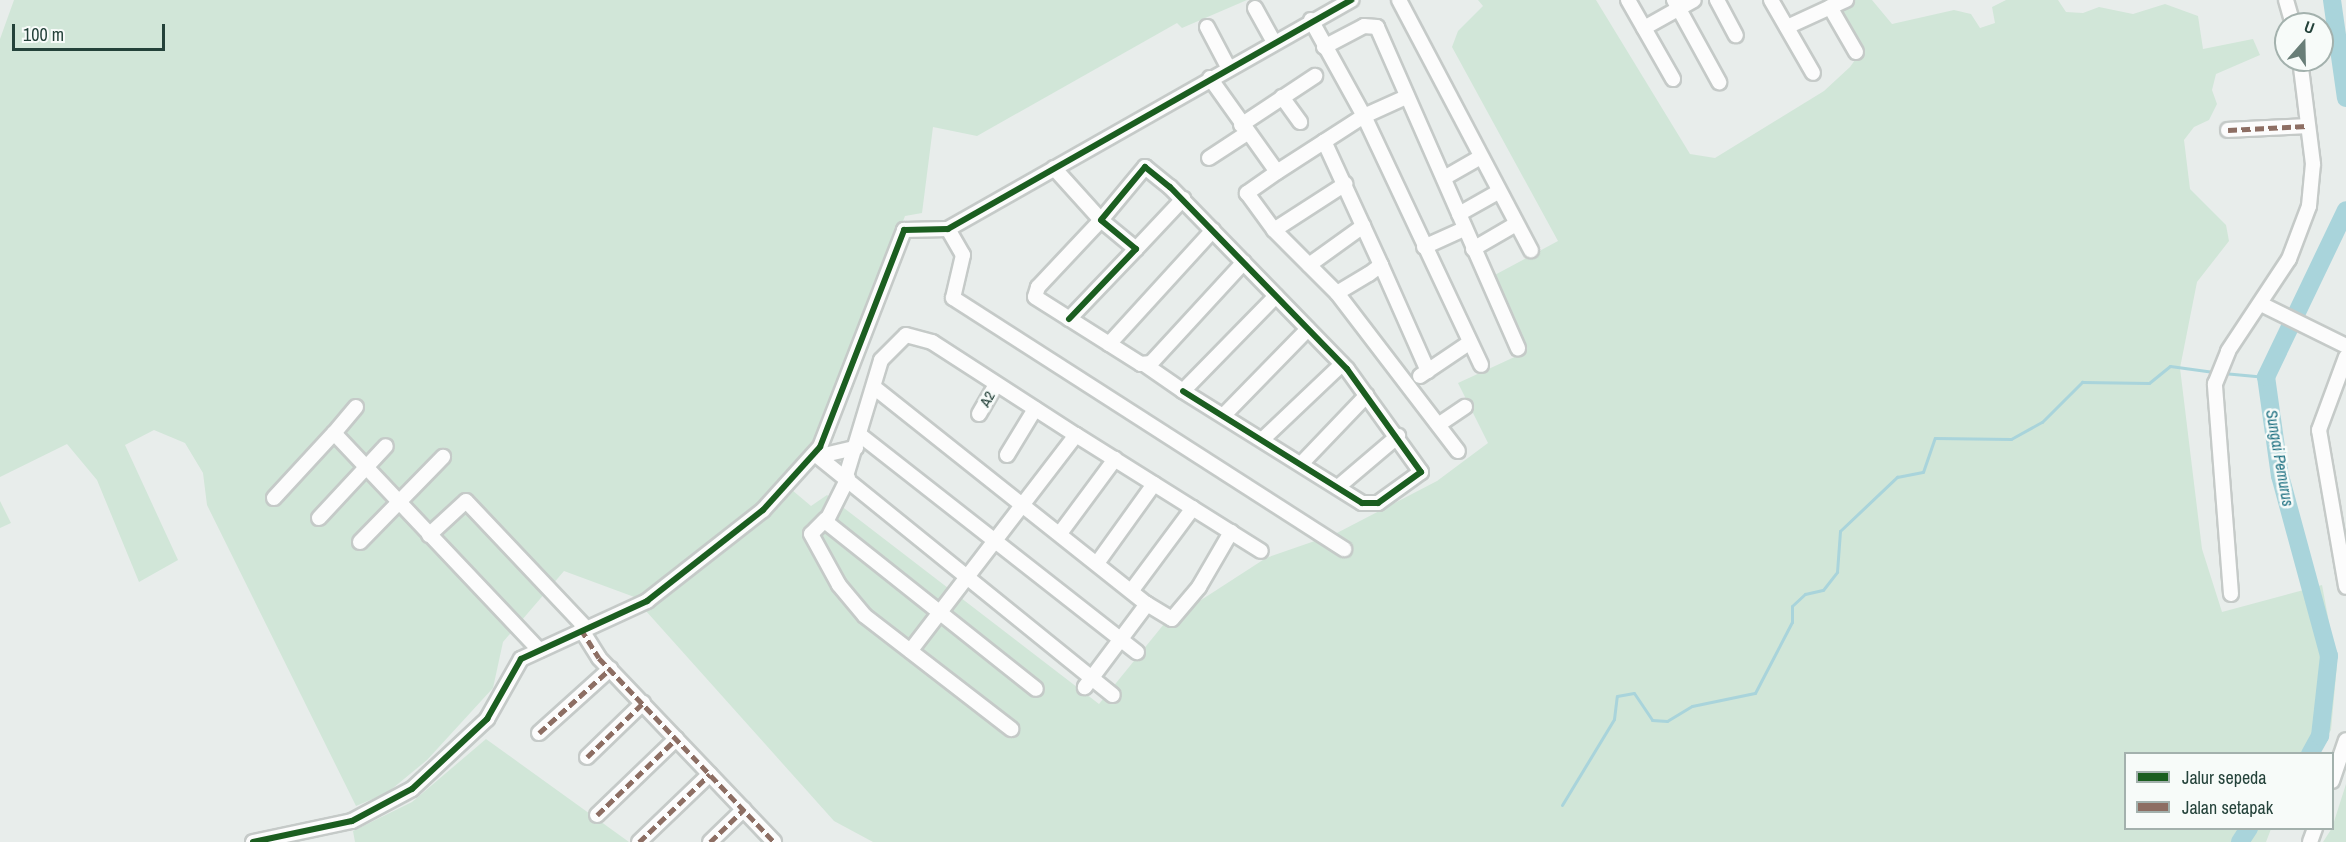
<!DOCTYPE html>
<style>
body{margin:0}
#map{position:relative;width:2346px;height:842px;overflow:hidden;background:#e8edeb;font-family:"Archivo Narrow",sans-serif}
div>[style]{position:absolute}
.green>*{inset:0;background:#d1e6d8}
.stream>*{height:3px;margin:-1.5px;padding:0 1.5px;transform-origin:1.5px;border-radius:1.5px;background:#a9d4db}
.river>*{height:18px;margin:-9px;padding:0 9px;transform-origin:9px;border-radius:9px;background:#a9d4db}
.roads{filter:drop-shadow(2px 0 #c5cac8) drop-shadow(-2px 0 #c5cac8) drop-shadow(0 2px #c5cac8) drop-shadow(0 -2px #c5cac8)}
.minor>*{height:14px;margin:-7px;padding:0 7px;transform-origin:7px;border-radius:7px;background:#fcfcfc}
.quiet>*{height:4.5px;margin-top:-2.25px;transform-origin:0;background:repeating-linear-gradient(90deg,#8d6e63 0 9px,transparent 0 13.5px)}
.cycleway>*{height:6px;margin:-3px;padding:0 3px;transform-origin:3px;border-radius:3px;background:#1b5e20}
span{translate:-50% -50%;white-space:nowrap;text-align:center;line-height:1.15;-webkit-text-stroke:5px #f7fbf9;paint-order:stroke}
.street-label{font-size:15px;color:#24423a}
.water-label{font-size:16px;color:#1c6f80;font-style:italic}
.legend{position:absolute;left:2124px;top:752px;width:210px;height:78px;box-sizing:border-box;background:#f7fbf9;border:2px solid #a3b1ad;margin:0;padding:8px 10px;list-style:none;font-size:18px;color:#24423a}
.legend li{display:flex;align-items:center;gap:12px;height:30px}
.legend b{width:30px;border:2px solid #a3b1ad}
.north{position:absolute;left:2274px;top:12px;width:60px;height:60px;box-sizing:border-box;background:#f7fbf9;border:2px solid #a3b1ad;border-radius:50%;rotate:20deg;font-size:16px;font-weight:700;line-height:24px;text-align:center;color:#24423a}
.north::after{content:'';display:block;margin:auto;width:21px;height:27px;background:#697e78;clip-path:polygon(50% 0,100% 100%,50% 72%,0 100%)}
.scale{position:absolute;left:12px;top:24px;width:153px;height:27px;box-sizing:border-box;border:3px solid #24423a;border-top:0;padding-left:8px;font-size:18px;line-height:21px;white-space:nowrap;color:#24423a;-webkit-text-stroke:4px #f7fbf9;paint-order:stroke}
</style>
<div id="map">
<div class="green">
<i style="clip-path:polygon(14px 0,1247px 0,1182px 28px,1177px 23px,977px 136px,933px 127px,922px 213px,905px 216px,816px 444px,798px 474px,637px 598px,564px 571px,503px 642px,493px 688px,427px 760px,387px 793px,356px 806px,207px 505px,203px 473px,185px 443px,154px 430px,125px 445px,178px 560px,139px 582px,97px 480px,67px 444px,0 477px,0 39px)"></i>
<i style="clip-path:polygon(1478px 0,1596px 0,1690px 154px,1715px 158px,1824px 91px,1850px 67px,1860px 53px,1843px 21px,1840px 5px,1849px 0,1872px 0,1892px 24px,1954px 10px,1971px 14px,1980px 28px,1995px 23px,1992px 7px,2006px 0,2058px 0,2066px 12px,2083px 13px,2099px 7px,2133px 14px,2165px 4px,2198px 16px,2203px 49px,2253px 39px,2260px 55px,2216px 74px,2212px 90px,2217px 104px,2209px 120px,2194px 127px,2184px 140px,2190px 189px,2226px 225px,2229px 241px,2197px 282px,2180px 368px,2202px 549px,2222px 612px,2322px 585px,2337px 665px,2331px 730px,2317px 753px,2126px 754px,2126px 828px,2271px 829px,2266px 842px,873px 842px,834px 821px,646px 611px,792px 490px,811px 506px,827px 495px,1099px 704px,1164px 624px,1266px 558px,1335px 534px,1437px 481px,1488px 443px,1458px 383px,1521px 354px,1491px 277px,1558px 241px,1452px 47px,1458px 31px,1483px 6px)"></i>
<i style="clip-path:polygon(0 501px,11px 523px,0 528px)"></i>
<i style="clip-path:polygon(486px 739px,629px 842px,355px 842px,353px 831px,412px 802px)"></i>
<i style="clip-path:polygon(2346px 784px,2346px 842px,2323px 842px,2332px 828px)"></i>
</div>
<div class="stream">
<i style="left:2223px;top:373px;width:43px;rotate:5.3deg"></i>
<i style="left:1562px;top:805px;width:100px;rotate:-58.8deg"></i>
<i style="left:1614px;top:719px;width:23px;rotate:-83deg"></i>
<i style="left:1617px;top:696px;width:17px;rotate:-10deg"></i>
<i style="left:1634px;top:693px;width:32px;rotate:56deg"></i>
<i style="left:1652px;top:720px;width:15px;rotate:4deg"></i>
<i style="left:1667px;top:721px;width:29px;rotate:-31deg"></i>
<i style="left:1692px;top:706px;width:64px;rotate:-11.7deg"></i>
<i style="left:1755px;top:693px;width:80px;rotate:-62.5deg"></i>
<i style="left:1792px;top:622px;width:16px;rotate:-90deg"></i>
<i style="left:1792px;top:606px;width:18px;rotate:-43deg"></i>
<i style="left:1805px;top:594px;width:18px;rotate:-13deg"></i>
<i style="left:1823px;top:590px;width:23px;rotate:-52deg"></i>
<i style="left:1837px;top:572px;width:41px;rotate:-85.8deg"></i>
<i style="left:1840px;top:531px;width:79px;rotate:-43.5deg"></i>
<i style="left:1897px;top:477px;width:26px;rotate:-11deg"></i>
<i style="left:1923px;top:472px;width:36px;rotate:-71deg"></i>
<i style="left:1935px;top:438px;width:76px;rotate:0.8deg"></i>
<i style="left:2011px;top:439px;width:35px;rotate:-29deg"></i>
<i style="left:2042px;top:422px;width:57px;rotate:-45deg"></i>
<i style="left:2082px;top:382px;width:67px;rotate:0.9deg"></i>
<i style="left:2149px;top:383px;width:27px;rotate:-39deg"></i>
<i style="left:2170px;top:366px;width:44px;rotate:7.8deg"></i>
</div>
<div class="river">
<i style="left:2332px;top:0;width:99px;rotate:81.9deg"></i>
<i style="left:2310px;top:754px;width:21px;rotate:-61deg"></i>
<i style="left:2320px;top:736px;width:81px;rotate:-83.6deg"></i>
<i style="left:2329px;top:656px;width:187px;rotate:-105.2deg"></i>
<i style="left:2280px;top:476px;width:100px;rotate:-98deg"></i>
<i style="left:2266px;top:377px;width:185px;rotate:-64.4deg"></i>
<i style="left:2240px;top:842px;width:17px;rotate:-57deg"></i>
</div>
<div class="roads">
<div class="minor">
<i style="left:1399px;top:0;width:283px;rotate:62.2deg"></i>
<i style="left:1628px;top:0;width:91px;rotate:60.3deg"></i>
<i style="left:1674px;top:0;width:94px;rotate:61.2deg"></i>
<i style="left:1717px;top:0;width:40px;rotate:62deg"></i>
<i style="left:1771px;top:0;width:84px;rotate:60.1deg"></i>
<i style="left:2286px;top:0;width:25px;rotate:74deg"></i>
<i style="left:1830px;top:7px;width:52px;rotate:60deg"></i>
<i style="left:1255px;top:8px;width:37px;rotate:61deg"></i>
<i style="left:1311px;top:20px;width:110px;rotate:61.1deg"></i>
<i style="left:1364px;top:116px;width:275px;rotate:64.8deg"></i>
<i style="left:1207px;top:27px;width:45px;rotate:62.3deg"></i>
<i style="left:1787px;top:27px;width:65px;rotate:-24.6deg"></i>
<i style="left:1644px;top:28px;width:57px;rotate:-29.2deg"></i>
<i style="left:1324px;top:47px;width:45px;rotate:-27.7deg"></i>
<i style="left:1364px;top:26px;width:13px;rotate:4deg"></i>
<i style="left:1377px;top:27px;width:351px;rotate:66.3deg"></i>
<i style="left:1210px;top:78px;width:115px;rotate:54.5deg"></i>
<i style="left:1277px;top:172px;width:103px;rotate:-32.8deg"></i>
<i style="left:1364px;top:116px;width:44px;rotate:-24.2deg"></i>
<i style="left:1282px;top:97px;width:31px;rotate:54deg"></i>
<i style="left:1241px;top:125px;width:89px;rotate:-33.5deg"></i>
<i style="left:2228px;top:130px;width:79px;rotate:-2.9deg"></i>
<i style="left:1209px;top:158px;width:45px;rotate:-33.3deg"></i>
<i style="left:1054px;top:168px;width:70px;rotate:47.9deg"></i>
<i style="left:1101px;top:220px;width:92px;rotate:133.2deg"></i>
<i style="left:1038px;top:287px;width:10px;rotate:107deg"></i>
<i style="left:1035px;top:297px;width:125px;rotate:32.3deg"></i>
<i style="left:1141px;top:364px;width:10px;rotate:-6deg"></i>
<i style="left:1151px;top:363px;width:137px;rotate:-47.4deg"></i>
<i style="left:1277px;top:172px;width:37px;rotate:145deg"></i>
<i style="left:1247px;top:193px;width:46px;rotate:53.9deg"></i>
<i style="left:1274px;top:230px;width:89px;rotate:45deg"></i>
<i style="left:1337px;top:293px;width:37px;rotate:-31deg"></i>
<i style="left:1369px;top:274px;width:15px;rotate:-37deg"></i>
<i style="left:1381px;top:265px;width:136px;rotate:-114.7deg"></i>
<i style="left:1444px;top:178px;width:40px;rotate:-29.7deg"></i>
<i style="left:1459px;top:214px;width:45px;rotate:-29.4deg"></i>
<i style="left:948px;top:229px;width:30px;rotate:60deg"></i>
<i style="left:963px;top:255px;width:44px;rotate:103.1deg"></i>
<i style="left:953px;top:298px;width:465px;rotate:32.7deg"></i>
<i style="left:1274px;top:230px;width:85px;rotate:-32.9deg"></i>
<i style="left:1424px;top:247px;width:44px;rotate:-24.2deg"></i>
<i style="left:1136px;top:249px;width:69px;rotate:-46.8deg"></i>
<i style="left:1473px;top:249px;width:50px;rotate:-30.2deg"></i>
<i style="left:1309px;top:265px;width:67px;rotate:-35.8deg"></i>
<i style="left:1381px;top:265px;width:116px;rotate:66.1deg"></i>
<i style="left:1337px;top:293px;width:199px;rotate:52.6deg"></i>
<i style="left:2261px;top:304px;width:95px;rotate:26.3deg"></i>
<i style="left:1069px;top:319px;width:97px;rotate:-46.3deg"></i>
<i style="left:1136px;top:249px;width:45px;rotate:-140.4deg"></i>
<i style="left:1101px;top:220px;width:69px;rotate:-50.3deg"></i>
<i style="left:1145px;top:167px;width:32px;rotate:39deg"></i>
<i style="left:1170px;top:187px;width:254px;rotate:45.8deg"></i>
<i style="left:1347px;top:369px;width:127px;rotate:54.3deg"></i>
<i style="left:1421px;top:472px;width:53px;rotate:144.2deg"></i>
<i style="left:1378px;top:503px;width:16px;rotate:180deg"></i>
<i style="left:1362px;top:503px;width:211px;rotate:-148deg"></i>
<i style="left:1109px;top:344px;width:154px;rotate:-47.6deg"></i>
<i style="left:2346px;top:357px;width:78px;rotate:110.3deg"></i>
<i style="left:2319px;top:430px;width:159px;rotate:80.2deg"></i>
<i style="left:1144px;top:364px;width:47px;rotate:34.7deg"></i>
<i style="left:1183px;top:391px;width:133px;rotate:-45.6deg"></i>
<i style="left:1420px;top:376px;width:59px;rotate:-34deg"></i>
<i style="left:875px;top:388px;width:347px;rotate:38.5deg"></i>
<i style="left:1147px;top:604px;width:104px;rotate:126.8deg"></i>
<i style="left:356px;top:407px;width:34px;rotate:130deg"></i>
<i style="left:334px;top:433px;width:299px;rotate:46.6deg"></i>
<i style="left:979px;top:414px;width:34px;rotate:-60deg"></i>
<i style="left:1224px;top:415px;width:120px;rotate:-45.7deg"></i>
<i style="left:1441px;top:423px;width:29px;rotate:-34deg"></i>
<i style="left:860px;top:435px;width:352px;rotate:38.1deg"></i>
<i style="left:1076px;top:435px;width:218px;rotate:32.1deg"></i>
<i style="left:1263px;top:439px;width:109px;rotate:-43.5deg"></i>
<i style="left:815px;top:454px;width:383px;rotate:39deg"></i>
<i style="left:1007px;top:455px;width:54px;rotate:-58.7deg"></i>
<i style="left:820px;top:456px;width:37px;rotate:-13deg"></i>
<i style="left:1301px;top:464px;width:95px;rotate:-46.3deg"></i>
<i style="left:846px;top:476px;width:121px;rotate:-73.2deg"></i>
<i style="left:881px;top:360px;width:35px;rotate:-45deg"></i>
<i style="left:906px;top:335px;width:27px;rotate:15deg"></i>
<i style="left:932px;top:342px;width:171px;rotate:32.9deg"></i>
<i style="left:1076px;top:435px;width:272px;rotate:127.5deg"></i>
<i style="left:848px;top:478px;width:49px;rotate:116.6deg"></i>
<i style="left:826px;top:522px;width:268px;rotate:38.5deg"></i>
<i style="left:1338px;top:487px;width:79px;rotate:-40.4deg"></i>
<i style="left:274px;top:498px;width:88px;rotate:-47.3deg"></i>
<i style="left:319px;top:518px;width:98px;rotate:-47.1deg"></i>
<i style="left:826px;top:519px;width:21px;rotate:135deg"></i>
<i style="left:811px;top:534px;width:58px;rotate:61.2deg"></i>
<i style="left:839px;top:585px;width:40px;rotate:50deg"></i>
<i style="left:865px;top:616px;width:185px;rotate:37.7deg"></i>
<i style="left:1061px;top:532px;width:91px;rotate:-53.5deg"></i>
<i style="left:429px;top:535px;width:50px;rotate:-42.6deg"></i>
<i style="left:466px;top:501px;width:173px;rotate:46.6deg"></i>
<i style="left:360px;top:542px;width:119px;rotate:-45.7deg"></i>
<i style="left:1098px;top:562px;width:96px;rotate:-54.3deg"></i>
<i style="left:1132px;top:590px;width:102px;rotate:-53.4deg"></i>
<i style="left:2231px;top:594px;width:211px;rotate:-94.4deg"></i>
<i style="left:2215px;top:384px;width:35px;rotate:-68deg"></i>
<i style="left:2228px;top:351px;width:110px;rotate:-56.5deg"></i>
<i style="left:2289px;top:259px;width:57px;rotate:-69.3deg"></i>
<i style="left:2309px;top:206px;width:42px;rotate:-84.6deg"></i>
<i style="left:2313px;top:164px;width:105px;rotate:-97.1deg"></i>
<i style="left:1147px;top:604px;width:29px;rotate:31deg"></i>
<i style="left:1172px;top:619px;width:42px;rotate:-49.8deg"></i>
<i style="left:1199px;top:587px;width:64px;rotate:-59.8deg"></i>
<i style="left:581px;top:629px;width:34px;rotate:58deg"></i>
<i style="left:599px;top:658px;width:254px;rotate:46.4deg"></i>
<i style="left:539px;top:733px;width:96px;rotate:-42deg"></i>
<i style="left:587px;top:757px;width:78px;rotate:-44deg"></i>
<i style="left:2332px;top:781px;width:43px;rotate:-71.1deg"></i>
<i style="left:597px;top:815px;width:110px;rotate:-43.9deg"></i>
<i style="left:253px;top:842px;width:101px;rotate:-12deg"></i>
<i style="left:352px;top:821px;width:68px;rotate:-28.1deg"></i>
<i style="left:412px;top:789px;width:103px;rotate:-43deg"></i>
<i style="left:487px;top:719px;width:69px;rotate:-60.5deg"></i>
<i style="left:521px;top:659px;width:139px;rotate:-24.7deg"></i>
<i style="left:647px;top:601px;width:147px;rotate:-38.1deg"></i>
<i style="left:763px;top:510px;width:85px;rotate:-47.9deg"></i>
<i style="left:820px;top:447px;width:233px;rotate:-68.8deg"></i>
<i style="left:904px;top:230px;width:44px;rotate:-1.3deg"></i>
<i style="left:948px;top:229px;width:464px;rotate:-29.6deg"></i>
<i style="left:639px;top:842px;width:98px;rotate:-43.8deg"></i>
<i style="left:710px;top:842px;width:47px;rotate:-44.1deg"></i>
<i style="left:2310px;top:842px;width:15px;rotate:-70deg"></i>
</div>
</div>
<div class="quiet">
<i style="left:2228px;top:130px;width:79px;rotate:-2.9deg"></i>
<i style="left:581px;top:629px;width:34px;rotate:58deg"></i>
<i style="left:599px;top:658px;width:254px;rotate:46.4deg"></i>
<i style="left:539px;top:733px;width:96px;rotate:-42deg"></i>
<i style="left:587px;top:757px;width:78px;rotate:-44deg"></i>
<i style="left:597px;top:815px;width:110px;rotate:-43.9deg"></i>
<i style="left:639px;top:842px;width:98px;rotate:-43.8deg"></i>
<i style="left:710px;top:842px;width:47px;rotate:-44.1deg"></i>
</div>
<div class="cycleway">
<i style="left:1069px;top:319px;width:97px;rotate:-46.3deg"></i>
<i style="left:1136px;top:249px;width:45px;rotate:-140.4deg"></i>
<i style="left:1101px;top:220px;width:69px;rotate:-50.3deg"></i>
<i style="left:1145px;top:167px;width:32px;rotate:39deg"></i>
<i style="left:1170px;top:187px;width:254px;rotate:45.8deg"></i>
<i style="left:1347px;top:369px;width:127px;rotate:54.3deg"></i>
<i style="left:1421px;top:472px;width:53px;rotate:144.2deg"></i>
<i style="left:1378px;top:503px;width:16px;rotate:180deg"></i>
<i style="left:1362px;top:503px;width:211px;rotate:-148deg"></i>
<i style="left:253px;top:842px;width:101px;rotate:-12deg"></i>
<i style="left:352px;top:821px;width:68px;rotate:-28.1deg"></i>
<i style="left:412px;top:789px;width:103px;rotate:-43deg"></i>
<i style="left:487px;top:719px;width:69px;rotate:-60.5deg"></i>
<i style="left:521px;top:659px;width:139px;rotate:-24.7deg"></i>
<i style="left:647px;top:601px;width:147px;rotate:-38.1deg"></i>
<i style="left:763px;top:510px;width:85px;rotate:-47.9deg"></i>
<i style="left:820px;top:447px;width:233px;rotate:-68.8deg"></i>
<i style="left:904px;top:230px;width:44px;rotate:-1.3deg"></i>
<i style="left:948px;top:229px;width:464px;rotate:-29.6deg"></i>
</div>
<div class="street-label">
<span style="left:987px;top:399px;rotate:-61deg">A2</span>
</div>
<div class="water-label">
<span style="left:2280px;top:458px;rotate:80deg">Sungai Pemurus</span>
</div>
<ul class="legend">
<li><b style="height:8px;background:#1b5e20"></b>Jalur sepeda</li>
<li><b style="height:8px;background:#8d6e63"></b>Jalan setapak</li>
</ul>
<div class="north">U</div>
<div class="scale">100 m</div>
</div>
